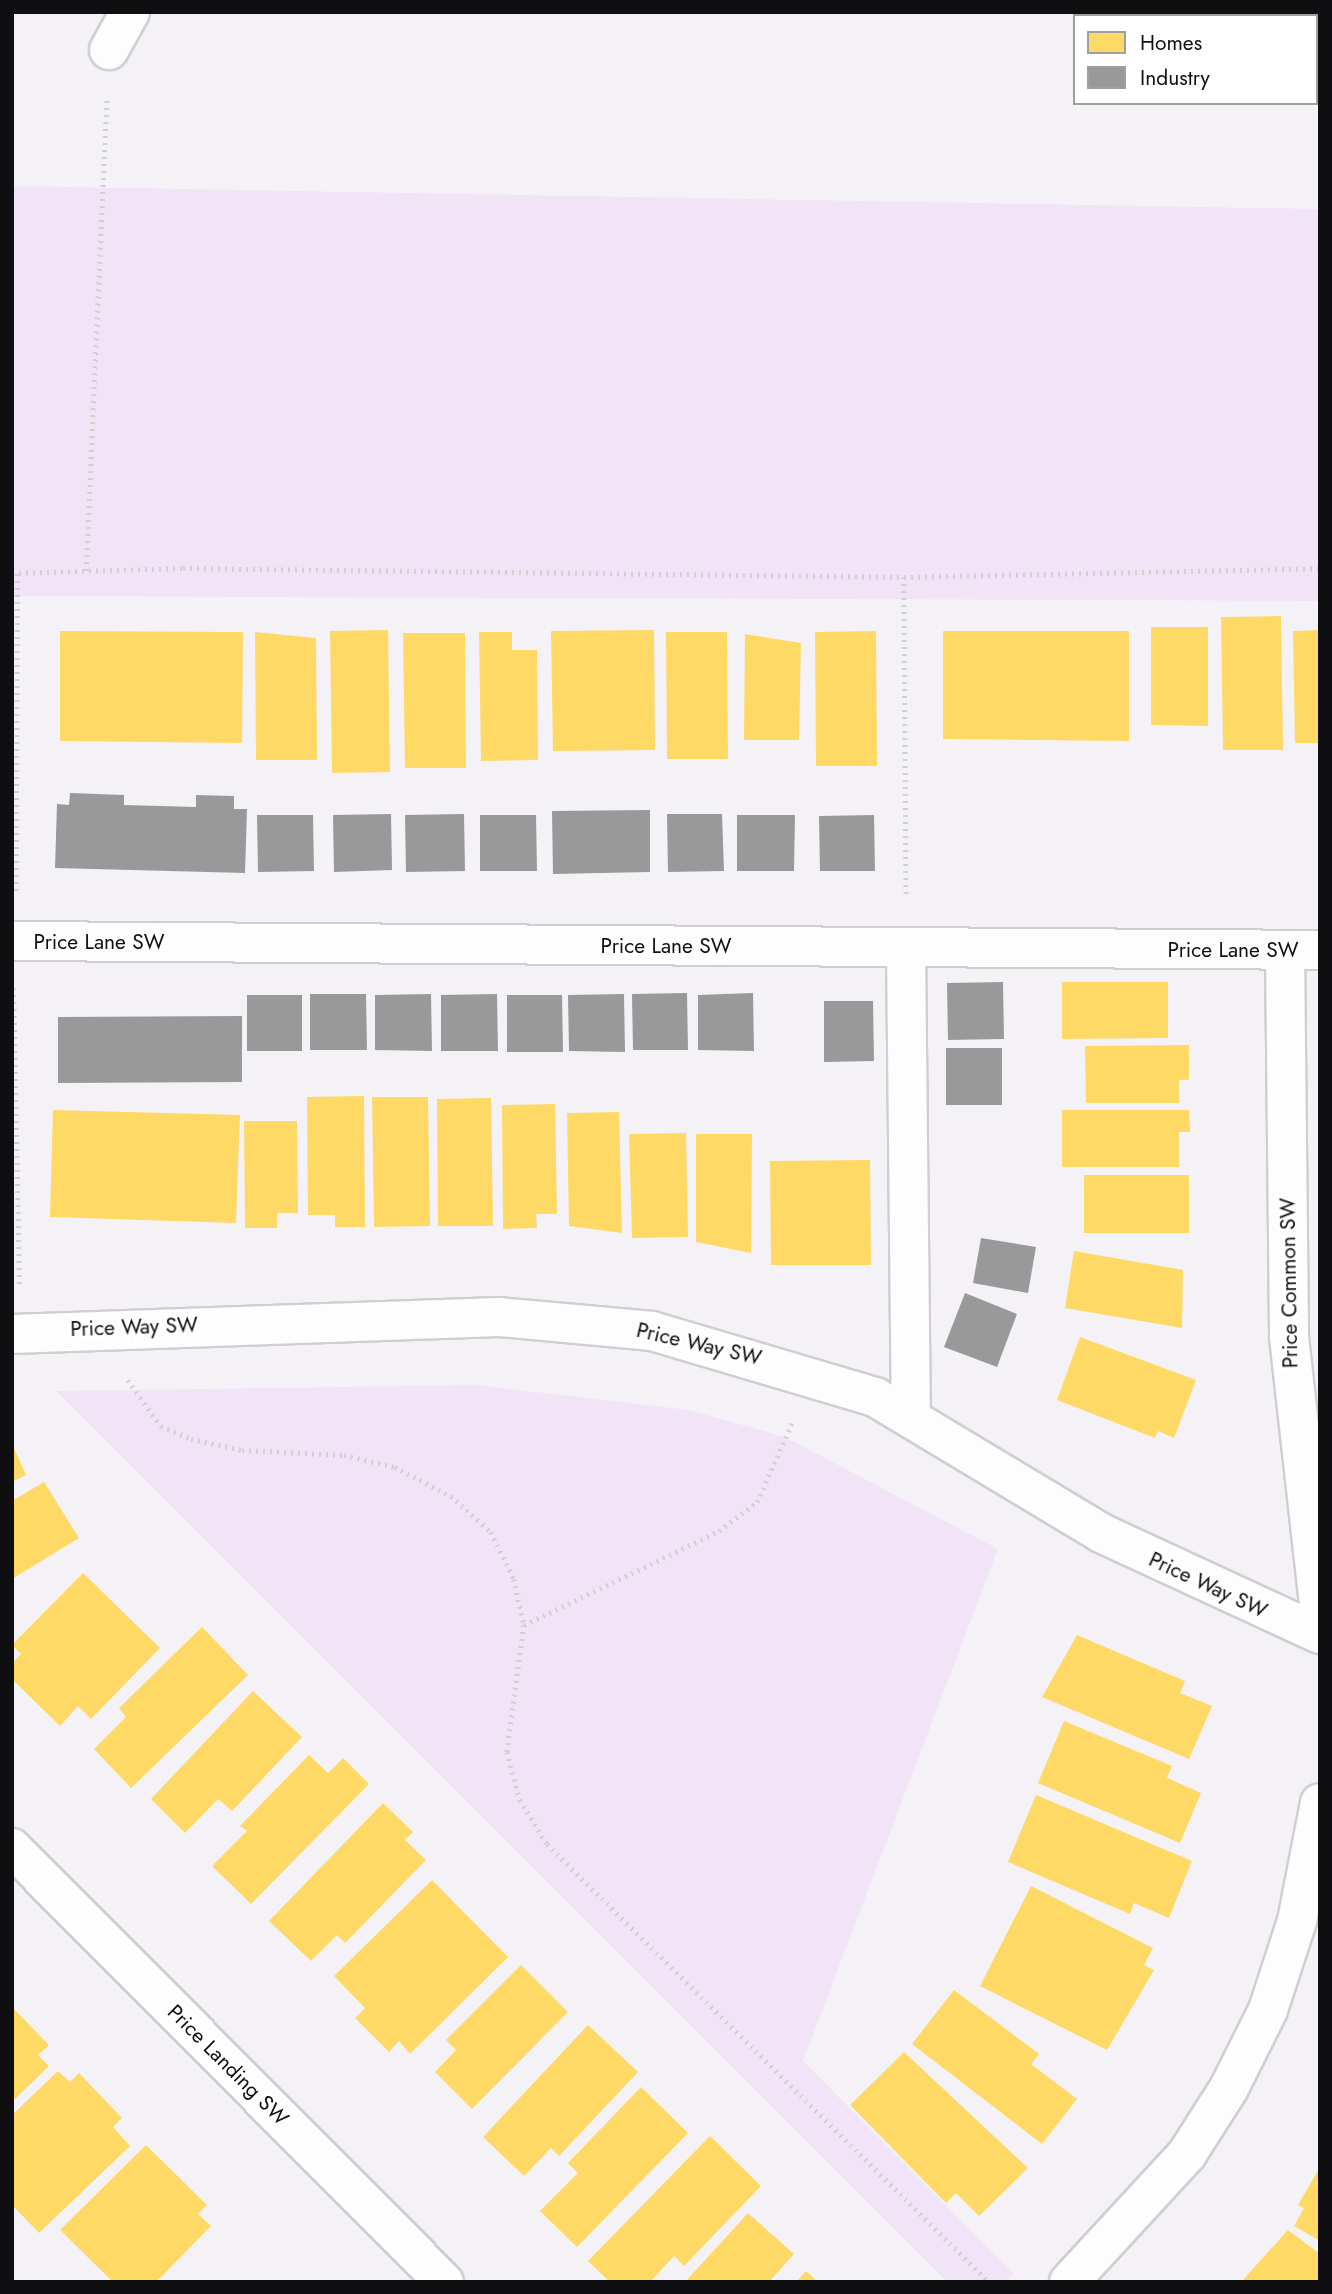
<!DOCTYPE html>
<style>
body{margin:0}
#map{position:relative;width:1332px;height:2294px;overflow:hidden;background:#f5f2f7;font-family:Jost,sans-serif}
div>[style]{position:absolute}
.green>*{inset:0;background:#f1e4f7}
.homes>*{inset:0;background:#ffd966}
.industry>*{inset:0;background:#999}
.path>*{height:4.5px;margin-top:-2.25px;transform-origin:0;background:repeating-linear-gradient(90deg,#d1d1d2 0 2px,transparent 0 7px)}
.roads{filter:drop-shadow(2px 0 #d0ced1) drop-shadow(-2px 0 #d0ced1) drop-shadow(0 2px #d0ced1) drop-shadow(0 -2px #d0ced1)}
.minor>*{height:38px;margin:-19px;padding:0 19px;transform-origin:19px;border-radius:19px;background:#fefdfe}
span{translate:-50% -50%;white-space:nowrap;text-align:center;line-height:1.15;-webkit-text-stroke:7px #fff;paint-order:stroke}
.street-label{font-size:21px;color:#0f0e10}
.frame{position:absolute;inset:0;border:14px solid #0f0e10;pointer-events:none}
.legend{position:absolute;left:1073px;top:14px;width:245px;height:91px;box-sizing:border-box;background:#fff;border:2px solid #9f9f9f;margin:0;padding:9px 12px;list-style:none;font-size:21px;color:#0f0e10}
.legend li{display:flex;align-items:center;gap:14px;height:35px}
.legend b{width:35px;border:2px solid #9f9f9f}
</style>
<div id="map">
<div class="green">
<i style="clip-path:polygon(12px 186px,1320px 209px,1320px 601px,12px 596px)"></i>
<i style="clip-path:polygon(476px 1385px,689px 1410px,785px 1437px,998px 1549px,803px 2061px,1014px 2274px,1005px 2282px,947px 2282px,56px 1391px)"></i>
</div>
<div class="homes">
<i style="clip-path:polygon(1281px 616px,1283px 750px,1223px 750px,1221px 617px)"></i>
<i style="clip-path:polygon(1151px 627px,1208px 627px,1208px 726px,1151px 725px)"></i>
<i style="clip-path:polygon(388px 630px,390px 772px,332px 773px,330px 631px)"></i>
<i style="clip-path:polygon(654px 630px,655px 750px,553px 751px,551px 631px)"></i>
<i style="clip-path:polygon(1320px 630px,1320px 743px,1295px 743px,1293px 631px)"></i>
<i style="clip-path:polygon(60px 631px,243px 632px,242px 743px,60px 741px)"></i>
<i style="clip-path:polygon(876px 631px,877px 766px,816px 766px,815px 632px)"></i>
<i style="clip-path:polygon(943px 631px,1129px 631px,1129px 741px,943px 739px)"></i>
<i style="clip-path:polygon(255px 632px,316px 638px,317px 760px,256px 760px)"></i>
<i style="clip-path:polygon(479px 632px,512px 632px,512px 650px,537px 650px,538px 760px,481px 761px)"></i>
<i style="clip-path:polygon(666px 632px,727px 632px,728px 759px,667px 759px)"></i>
<i style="clip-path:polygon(403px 633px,465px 633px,466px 768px,405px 768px)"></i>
<i style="clip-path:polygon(745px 634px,801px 643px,799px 740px,744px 740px)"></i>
<i style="clip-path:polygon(1062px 982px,1168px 982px,1168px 1038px,1062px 1039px)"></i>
<i style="clip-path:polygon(1189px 1045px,1189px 1080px,1179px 1080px,1179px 1103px,1086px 1103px,1085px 1046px)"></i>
<i style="clip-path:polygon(364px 1096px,365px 1227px,335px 1227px,335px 1215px,308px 1215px,307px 1097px)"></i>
<i style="clip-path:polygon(372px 1097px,428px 1097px,430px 1226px,374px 1227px)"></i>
<i style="clip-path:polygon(491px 1098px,493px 1226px,438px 1226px,437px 1099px)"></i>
<i style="clip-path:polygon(555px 1104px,557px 1214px,536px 1214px,537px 1228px,503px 1229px,502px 1105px)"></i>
<i style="clip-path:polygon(53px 1110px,240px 1115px,236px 1223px,50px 1217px)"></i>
<i style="clip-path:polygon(1062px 1110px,1189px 1110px,1190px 1132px,1179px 1132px,1179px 1167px,1062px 1167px)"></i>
<i style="clip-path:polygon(619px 1112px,622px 1233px,569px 1226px,567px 1113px)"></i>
<i style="clip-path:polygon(244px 1121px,297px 1121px,298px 1213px,277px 1213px,277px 1228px,245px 1228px)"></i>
<i style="clip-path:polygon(686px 1133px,688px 1237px,632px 1238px,629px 1134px)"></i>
<i style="clip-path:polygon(696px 1134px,752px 1134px,751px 1253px,696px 1242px)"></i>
<i style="clip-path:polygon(870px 1160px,871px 1265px,771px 1265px,770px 1161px)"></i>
<i style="clip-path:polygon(1084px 1175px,1189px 1175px,1189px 1233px,1084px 1233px)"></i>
<i style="clip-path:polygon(1074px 1251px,1183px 1270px,1182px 1328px,1065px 1308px)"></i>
<i style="clip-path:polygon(1080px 1337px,1196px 1380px,1174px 1438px,1158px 1431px,1155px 1438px,1057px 1400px)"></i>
<i style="clip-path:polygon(12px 1444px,26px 1475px,12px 1482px)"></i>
<i style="clip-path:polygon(44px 1482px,79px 1538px,12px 1579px,12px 1501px)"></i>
<i style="clip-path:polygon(83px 1573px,160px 1648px,91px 1719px,78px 1706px,60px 1726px,12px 1679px,12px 1663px,21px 1654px,12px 1645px)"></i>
<i style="clip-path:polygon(202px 1627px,248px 1675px,131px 1788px,94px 1749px,126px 1717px,119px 1708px)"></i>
<i style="clip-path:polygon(1077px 1635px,1185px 1681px,1180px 1693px,1212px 1706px,1189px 1759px,1042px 1697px)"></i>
<i style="clip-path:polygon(253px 1691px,302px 1737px,232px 1811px,218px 1799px,185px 1833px,151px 1799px)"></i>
<i style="clip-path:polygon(1064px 1721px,1172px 1766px,1167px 1778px,1201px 1793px,1180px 1843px,1038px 1783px)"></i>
<i style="clip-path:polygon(309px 1755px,328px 1773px,343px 1758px,369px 1784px,251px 1904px,212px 1866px,247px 1831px,240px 1826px)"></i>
<i style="clip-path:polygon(1036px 1795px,1192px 1861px,1169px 1918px,1134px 1903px,1130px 1914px,1008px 1862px)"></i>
<i style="clip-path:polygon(383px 1803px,413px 1832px,405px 1840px,426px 1860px,345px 1943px,337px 1935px,311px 1961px,269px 1921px)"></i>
<i style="clip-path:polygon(432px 1880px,508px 1957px,410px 2054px,399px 2041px,389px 2052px,355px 2018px,365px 2008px,334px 1976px)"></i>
<i style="clip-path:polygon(1031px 1886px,1153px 1948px,1144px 1965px,1154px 1970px,1107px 2050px,980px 1986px)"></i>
<i style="clip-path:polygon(521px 1965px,568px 2012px,472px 2109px,435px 2072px,456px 2050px,446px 2040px)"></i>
<i style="clip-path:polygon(954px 1990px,1039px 2054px,1031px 2064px,1077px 2099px,1042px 2144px,912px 2044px)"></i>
<i style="clip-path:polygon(12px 2007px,49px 2045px,38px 2055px,49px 2066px,12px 2102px)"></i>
<i style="clip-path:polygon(588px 2025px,638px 2072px,559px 2156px,551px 2148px,524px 2176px,483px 2137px)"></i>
<i style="clip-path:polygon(904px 2052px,1028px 2168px,979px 2216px,956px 2193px,946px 2203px,850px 2105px)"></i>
<i style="clip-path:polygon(58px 2071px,70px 2082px,79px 2073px,122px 2118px,113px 2127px,130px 2146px,39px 2233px,12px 2205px,12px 2115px)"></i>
<i style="clip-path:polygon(641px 2087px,688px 2133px,577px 2247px,540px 2211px,578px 2173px,568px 2163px)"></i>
<i style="clip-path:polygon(710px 2136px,761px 2186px,684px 2266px,674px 2256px,650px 2282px,610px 2282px,588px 2261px)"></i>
<i style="clip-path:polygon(146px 2145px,207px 2205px,198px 2214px,211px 2226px,156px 2282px,113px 2282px,60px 2230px)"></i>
<i style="clip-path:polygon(1320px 2167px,1320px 2241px,1294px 2226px,1304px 2208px,1298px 2205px)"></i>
<i style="clip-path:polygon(748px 2213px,794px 2254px,769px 2282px,685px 2282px)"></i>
<i style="clip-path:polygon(1288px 2230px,1320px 2254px,1320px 2282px,1241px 2282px)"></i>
<i style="clip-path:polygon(806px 2271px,818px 2282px,796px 2282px)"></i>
</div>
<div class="industry">
<i style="clip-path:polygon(70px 793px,124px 795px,124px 805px,196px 807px,196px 795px,234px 796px,234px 809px,247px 809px,245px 873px,55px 868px,57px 804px,69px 805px)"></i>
<i style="clip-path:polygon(650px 810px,650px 872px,553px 874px,552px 811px)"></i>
<i style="clip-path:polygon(391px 814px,392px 870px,334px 872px,333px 815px)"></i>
<i style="clip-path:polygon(464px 814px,465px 871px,406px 872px,405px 815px)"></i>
<i style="clip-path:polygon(667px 814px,722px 814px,724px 871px,668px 872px)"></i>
<i style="clip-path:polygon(257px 815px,313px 815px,314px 871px,258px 872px)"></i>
<i style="clip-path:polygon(480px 815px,536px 815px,537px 871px,480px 871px)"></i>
<i style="clip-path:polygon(737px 815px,795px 815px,794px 871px,737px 871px)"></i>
<i style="clip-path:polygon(874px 815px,875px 871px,820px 871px,819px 816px)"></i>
<i style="clip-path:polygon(1003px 982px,1004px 1039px,948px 1040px,947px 983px)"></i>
<i style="clip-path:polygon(687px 993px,688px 1050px,633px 1050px,632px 994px)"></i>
<i style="clip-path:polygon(753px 993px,754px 1051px,698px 1050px,698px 995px)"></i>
<i style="clip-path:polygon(310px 994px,366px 994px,367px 1050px,310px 1050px)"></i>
<i style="clip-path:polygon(431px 994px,432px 1051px,375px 1050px,375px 995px)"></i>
<i style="clip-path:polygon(497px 994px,498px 1051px,441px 1051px,441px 995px)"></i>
<i style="clip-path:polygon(624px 994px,625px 1052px,569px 1051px,568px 995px)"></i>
<i style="clip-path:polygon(247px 995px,302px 995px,302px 1051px,247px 1051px)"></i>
<i style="clip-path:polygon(507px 995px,562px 995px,563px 1052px,507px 1052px)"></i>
<i style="clip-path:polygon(824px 1001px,873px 1001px,874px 1061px,824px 1062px)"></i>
<i style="clip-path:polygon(242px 1016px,242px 1082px,58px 1083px,58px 1017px)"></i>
<i style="clip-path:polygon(946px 1048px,1002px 1048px,1002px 1105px,946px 1105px)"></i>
<i style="clip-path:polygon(981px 1238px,1036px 1247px,1028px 1293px,973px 1283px)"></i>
<i style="clip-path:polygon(965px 1293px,1017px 1314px,997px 1367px,944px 1347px)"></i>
</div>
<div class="path">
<i style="left:86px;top:571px;width:475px;rotate:-87.5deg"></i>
<i style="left:12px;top:573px;width:171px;rotate:-1.7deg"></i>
<i style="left:183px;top:568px;width:721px;rotate:0.72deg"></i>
<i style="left:904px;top:577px;width:416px;rotate:-1.2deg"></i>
<i style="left:904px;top:577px;width:321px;rotate:89.6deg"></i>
<i style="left:16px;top:891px;width:318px;rotate:-89.8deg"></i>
<i style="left:14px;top:988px;width:299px;rotate:88.9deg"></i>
<i style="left:128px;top:1380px;width:57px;rotate:54.3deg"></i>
<i style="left:161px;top:1426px;width:33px;rotate:23deg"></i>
<i style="left:191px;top:1439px;width:52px;rotate:12.2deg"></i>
<i style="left:242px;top:1450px;width:102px;rotate:2.8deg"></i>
<i style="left:344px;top:1455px;width:52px;rotate:13.2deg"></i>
<i style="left:395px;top:1467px;width:63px;rotate:27.4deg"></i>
<i style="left:451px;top:1496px;width:54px;rotate:42deg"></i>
<i style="left:491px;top:1532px;width:52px;rotate:63.9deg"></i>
<i style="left:514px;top:1579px;width:47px;rotate:77.7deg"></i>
<i style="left:524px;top:1625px;width:128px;rotate:97.6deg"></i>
<i style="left:507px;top:1752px;width:50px;rotate:74.8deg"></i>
<i style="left:520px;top:1800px;width:52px;rotate:58.5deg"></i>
<i style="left:547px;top:1844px;width:622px;rotate:44.74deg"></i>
<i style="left:524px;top:1625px;width:216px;rotate:-25.7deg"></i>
<i style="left:719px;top:1531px;width:48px;rotate:-37.3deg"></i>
<i style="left:757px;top:1502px;width:86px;rotate:-66.1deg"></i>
</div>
<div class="roads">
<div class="minor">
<i style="left:109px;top:50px;width:43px;rotate:-61.1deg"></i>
<i style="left:12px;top:941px;width:1308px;rotate:0.39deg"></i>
<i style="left:906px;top:948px;width:469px;rotate:89.4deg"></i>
<i style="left:1285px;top:950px;width:387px;rotate:89.4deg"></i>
<i style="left:1289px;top:1337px;width:279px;rotate:83.6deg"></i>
<i style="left:12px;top:1334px;width:487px;rotate:-2deg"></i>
<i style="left:499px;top:1317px;width:154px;rotate:5.2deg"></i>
<i style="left:652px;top:1331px;width:233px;rotate:16.5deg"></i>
<i style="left:875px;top:1397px;width:264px;rotate:31deg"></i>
<i style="left:1101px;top:1533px;width:241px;rotate:24.8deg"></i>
<i style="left:12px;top:1848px;width:612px;rotate:45.13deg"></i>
<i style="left:1069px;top:2282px;width:174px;rotate:-47.3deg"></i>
<i style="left:1187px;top:2154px;width:78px;rotate:-57.5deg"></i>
<i style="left:1229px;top:2088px;width:87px;rotate:-63.4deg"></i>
<i style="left:1268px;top:2010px;width:94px;rotate:-72deg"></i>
<i style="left:1297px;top:1921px;width:120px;rotate:-79deg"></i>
</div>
</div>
<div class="street-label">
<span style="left:99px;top:942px">Price Lane SW</span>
<span style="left:666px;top:946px">Price Lane SW</span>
<span style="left:1233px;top:950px">Price Lane SW</span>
<span style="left:1289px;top:1283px;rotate:-91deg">Price Common SW</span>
<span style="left:134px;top:1327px;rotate:-2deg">Price Way SW</span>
<span style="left:699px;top:1344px;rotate:13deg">Price Way SW</span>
<span style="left:1208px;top:1585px;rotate:25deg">Price Way SW</span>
<span style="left:228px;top:2065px;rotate:45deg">Price Landing SW</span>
</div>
<div class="frame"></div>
<ul class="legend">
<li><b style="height:19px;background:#ffd966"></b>Homes</li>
<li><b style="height:19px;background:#999"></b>Industry</li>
</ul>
</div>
